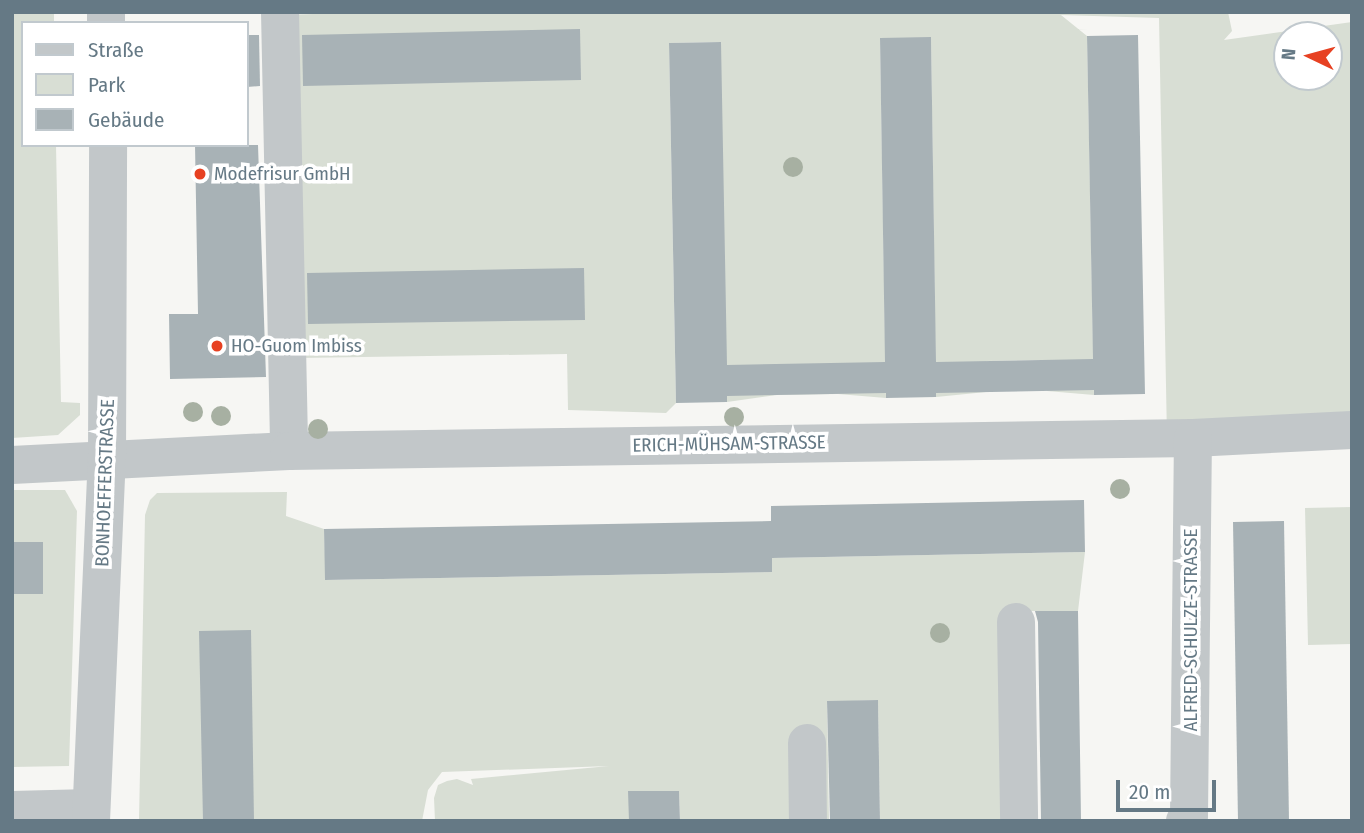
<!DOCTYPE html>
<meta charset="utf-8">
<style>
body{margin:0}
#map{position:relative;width:1364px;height:833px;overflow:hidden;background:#f6f6f3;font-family:"Fira Sans Condensed",sans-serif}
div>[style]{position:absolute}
.green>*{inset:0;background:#d8ded4}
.building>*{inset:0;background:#a8b2b6}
.minor>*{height:38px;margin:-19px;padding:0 19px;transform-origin:19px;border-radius:19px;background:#c2c7c9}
.trees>*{width:20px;height:20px;margin:-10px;border-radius:50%;background:#a7b0a2}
.dots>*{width:19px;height:19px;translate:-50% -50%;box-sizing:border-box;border:4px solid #fff;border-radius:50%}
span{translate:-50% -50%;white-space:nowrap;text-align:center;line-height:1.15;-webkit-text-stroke:7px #fff;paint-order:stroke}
.poi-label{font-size:19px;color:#657985}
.left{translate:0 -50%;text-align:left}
.street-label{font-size:19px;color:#657985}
.frame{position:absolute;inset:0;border:14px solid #657985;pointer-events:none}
.legend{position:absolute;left:21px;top:21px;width:228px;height:126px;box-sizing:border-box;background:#fff;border:2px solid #c1c9ce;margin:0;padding:9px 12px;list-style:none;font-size:21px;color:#657985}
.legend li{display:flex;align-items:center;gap:14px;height:35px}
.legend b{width:35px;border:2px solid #c1c9ce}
.north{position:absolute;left:1273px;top:21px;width:70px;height:70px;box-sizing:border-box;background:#fff;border:2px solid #c1c9ce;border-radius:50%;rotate:275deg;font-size:19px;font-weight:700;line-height:28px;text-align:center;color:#657985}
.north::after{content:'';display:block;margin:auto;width:24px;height:32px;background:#e74122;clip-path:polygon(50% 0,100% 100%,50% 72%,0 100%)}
.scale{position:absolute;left:1116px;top:780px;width:100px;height:32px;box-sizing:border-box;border:4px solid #657985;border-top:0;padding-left:9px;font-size:21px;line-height:24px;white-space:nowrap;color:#657985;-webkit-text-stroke:5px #fff;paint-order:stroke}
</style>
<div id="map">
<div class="green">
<i style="clip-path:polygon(12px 12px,54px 12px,54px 23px,23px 23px,23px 145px,56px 145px,61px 402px,80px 403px,80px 415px,58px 435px,12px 438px)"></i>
<i style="clip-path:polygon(evenodd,379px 12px,1228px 12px,1232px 31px,1224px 40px,1352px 22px,1352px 430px,1167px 438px,1159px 18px,1061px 15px,1087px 36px,1094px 395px,1047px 391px,1046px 360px,986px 361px,986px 392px,936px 397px,931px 38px,880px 39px,886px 398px,838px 394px,777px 395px,727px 402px,720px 42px,669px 43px,676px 403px,666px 413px,568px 410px,567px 354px,298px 358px,280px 15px,379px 12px,1287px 35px,1329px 35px,1329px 77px,1287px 77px,1287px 35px)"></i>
<i style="clip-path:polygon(12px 490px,65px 490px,77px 511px,69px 766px,12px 767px)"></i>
<i style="clip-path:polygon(287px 492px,286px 516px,324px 529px,326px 580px,772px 572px,772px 558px,1085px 552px,1078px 611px,1027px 611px,1030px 821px,880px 821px,878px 700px,827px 702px,829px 821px,680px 821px,679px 791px,629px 791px,629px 821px,435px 821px,434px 798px,438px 785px,447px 781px,457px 779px,473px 785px,471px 779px,609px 766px,442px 772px,428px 790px,422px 821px,139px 821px,145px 515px,150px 500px,157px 493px)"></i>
<i style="clip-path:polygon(1352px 507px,1352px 644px,1308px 645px,1305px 508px)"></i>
</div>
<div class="building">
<i style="clip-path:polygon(580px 29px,581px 80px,303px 86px,302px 35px)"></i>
<i style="clip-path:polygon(247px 35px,259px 35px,260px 86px,247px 87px)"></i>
<i style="clip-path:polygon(1138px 35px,1145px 394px,1094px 395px,1094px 390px,936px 393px,936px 397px,886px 398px,886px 393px,727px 396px,727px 402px,676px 403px,669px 43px,721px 42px,727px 365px,885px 362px,880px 38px,931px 37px,936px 362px,1093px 359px,1087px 36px)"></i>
<i style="clip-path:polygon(195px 145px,258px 145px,266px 377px,170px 379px,169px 314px,198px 314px)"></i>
<i style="clip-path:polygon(584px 268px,585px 320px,308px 324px,307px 273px)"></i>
<i style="clip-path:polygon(1084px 500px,1085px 552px,772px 558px,772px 572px,325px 580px,324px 529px,771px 521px,771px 506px)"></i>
<i style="clip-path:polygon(1284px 521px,1289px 821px,1238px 821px,1233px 522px)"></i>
<i style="clip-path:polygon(12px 542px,43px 542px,43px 594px,12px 594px)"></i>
<i style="clip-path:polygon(1035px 611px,1078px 611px,1081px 821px,1041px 821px,1038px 622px)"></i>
<i style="clip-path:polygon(251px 630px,254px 821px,203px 821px,199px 631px)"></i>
<i style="clip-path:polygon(878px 700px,880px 821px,830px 821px,827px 701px)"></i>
<i style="clip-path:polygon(628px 791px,679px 791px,680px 821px,629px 821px)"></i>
</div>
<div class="minor">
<i style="left:106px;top:12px;width:11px;rotate:90deg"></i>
<i style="left:280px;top:12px;width:439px;rotate:88.8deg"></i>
<i style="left:12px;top:465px;width:277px;rotate:-2.9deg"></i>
<i style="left:289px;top:451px;width:904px;rotate:-0.82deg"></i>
<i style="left:1193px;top:438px;width:159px;rotate:-2.9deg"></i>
<i style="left:1016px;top:622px;width:199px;rotate:89.1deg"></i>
<i style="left:807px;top:743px;width:78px;rotate:89.3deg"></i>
<i style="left:12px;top:810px;width:79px;rotate:-1.5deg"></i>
<i style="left:91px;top:821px;width:362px;rotate:-87.5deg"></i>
<i style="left:107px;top:459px;width:314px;rotate:-89.8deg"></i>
<i style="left:1185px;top:821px;width:6px;rotate:-51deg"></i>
<i style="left:1189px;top:816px;width:378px;rotate:-89.4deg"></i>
</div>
<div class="trees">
<i style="left:793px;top:167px"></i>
<i style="left:193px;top:412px"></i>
<i style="left:221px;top:416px"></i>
<i style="left:734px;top:417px"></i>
<i style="left:318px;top:429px"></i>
<i style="left:1120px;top:489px"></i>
<i style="left:940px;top:633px"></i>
</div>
<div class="dots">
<i style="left:200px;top:174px;background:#e74122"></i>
<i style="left:217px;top:346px;background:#e74122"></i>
</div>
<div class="poi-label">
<span class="left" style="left:214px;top:174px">Modefrisur GmbH</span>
<span class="left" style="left:231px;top:346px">HO-Guom Imbiss</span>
</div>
<div class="street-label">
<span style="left:729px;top:444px;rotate:-1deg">ERICH-MÜHSAM-STRASSE</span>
<span style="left:105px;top:483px;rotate:-88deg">BONHOEFFERSTRASSE</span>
<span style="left:1191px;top:630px;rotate:-90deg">ALFRED-SCHULZE-STRASSE</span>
</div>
<div class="frame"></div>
<ul class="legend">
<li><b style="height:9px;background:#c2c7c9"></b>Straße</li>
<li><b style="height:19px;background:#d8ded4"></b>Park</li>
<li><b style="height:19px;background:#a8b2b6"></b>Gebäude</li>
</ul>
<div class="north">N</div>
<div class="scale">20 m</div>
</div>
